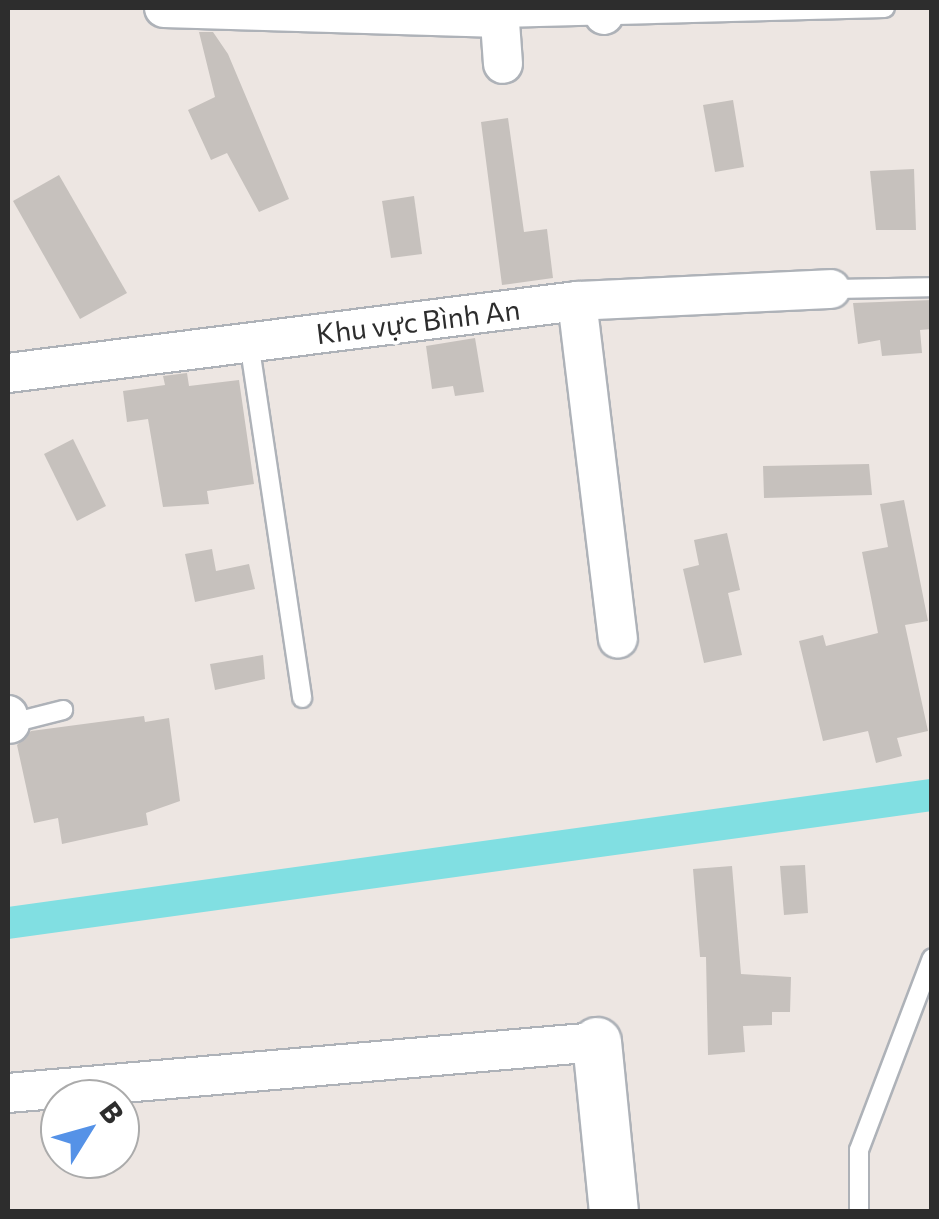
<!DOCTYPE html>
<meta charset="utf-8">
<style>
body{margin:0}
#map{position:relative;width:939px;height:1219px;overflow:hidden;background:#ede6e2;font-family:Commissioner,sans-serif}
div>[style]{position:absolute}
.canal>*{height:32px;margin:-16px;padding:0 16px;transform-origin:16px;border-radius:16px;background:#81dfe2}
.building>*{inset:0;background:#c6c1bd}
.roads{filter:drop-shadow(2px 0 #aeb2b8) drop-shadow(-2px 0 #aeb2b8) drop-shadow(0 2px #aeb2b8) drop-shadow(0 -2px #aeb2b8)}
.service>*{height:18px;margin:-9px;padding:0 9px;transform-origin:9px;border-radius:9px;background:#fff}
.minor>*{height:38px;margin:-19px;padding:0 19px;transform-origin:19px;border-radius:19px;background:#fff}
.tertiary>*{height:48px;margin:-24px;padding:0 24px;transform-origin:24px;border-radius:24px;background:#fff}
span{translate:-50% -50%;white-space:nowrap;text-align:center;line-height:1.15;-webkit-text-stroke:8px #fff;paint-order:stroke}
.street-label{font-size:28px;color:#2d2d2d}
.frame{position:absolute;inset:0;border:10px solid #2d2d2d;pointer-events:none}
.north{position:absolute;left:40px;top:1079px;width:100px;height:100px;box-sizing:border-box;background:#fff;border:2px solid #ababab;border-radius:50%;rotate:53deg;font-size:28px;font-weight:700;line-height:40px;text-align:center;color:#2d2d2d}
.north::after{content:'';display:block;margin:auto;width:35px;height:45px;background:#5592e7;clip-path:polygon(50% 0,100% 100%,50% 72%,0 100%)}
</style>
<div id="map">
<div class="canal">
<i style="left:8px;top:923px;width:933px;rotate:-7.89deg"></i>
</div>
<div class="building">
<i style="clip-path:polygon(199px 32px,213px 32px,228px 54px,289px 199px,259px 212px,227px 153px,211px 160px,188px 110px,215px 97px)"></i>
<i style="clip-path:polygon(733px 100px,744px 167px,715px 172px,703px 105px)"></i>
<i style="clip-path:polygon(508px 118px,524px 232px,547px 229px,553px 278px,502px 285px,481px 122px)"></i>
<i style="clip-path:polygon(914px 169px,916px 230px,876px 230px,870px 171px)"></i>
<i style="clip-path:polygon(59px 175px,127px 293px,80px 319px,13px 201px)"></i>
<i style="clip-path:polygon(414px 196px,422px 254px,391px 258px,382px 201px)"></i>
<i style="clip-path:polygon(932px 300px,932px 329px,920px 330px,922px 353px,882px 356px,880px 340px,858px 344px,853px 303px)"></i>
<i style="clip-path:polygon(475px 338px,484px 392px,455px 396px,453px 386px,432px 389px,426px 346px)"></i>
<i style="clip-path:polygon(187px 373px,189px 386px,239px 380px,254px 484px,207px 491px,209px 504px,163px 507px,148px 419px,127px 422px,123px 391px,165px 385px,163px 376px)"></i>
<i style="clip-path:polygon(73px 439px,106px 506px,77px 521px,44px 454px)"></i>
<i style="clip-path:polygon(869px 464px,872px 495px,764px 498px,763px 466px)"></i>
<i style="clip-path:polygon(904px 500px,928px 621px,905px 625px,928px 731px,897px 738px,902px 756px,876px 763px,868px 731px,823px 741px,799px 641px,823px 635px,826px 646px,878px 633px,862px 552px,888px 547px,880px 504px)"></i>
<i style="clip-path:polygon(727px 533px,740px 590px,728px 593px,742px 655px,704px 663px,683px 569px,699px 565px,694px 540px)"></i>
<i style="clip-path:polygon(212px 549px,216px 571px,249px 564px,255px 589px,195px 602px,185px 554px)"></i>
<i style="clip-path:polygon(263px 655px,265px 679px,215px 690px,210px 664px)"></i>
<i style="clip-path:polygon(144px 716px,145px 722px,169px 718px,180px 801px,146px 813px,148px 825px,62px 844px,58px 818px,34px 823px,17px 745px,31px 731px)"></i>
<i style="clip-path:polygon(805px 865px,808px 913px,784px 915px,780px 866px)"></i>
<i style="clip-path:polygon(732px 866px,741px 974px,791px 977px,790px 1012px,772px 1012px,772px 1025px,743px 1026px,745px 1052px,708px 1055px,706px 957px,700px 957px,693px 869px)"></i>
</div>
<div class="roads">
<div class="service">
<i style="left:500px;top:18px;width:385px;rotate:-1.5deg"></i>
<i style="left:831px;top:289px;width:101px;rotate:-1.1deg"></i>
<i style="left:249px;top:342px;width:360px;rotate:81.5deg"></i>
<i style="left:8px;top:724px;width:57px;rotate:-14.3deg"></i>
<i style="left:859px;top:1212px;width:62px;rotate:-90deg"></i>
<i style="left:859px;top:1150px;width:205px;rotate:-69.2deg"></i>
</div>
<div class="minor">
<i style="left:164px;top:8px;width:336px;rotate:1.7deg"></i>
<i style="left:499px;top:8px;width:56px;rotate:85.9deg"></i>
<i style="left:603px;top:8px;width:7px;rotate:82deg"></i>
<i style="left:577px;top:301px;width:340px;rotate:83.1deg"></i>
<i style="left:8px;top:373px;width:574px;rotate:-7.21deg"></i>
<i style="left:577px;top:301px;width:254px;rotate:-2.7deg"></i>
<i style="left:8px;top:715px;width:9px;rotate:77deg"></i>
<i style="left:8px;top:1093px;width:591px;rotate:-4.95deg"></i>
</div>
<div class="tertiary">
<i style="left:597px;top:1042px;width:171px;rotate:84.3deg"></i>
</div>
</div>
<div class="street-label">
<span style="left:418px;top:321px;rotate:-7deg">Khu vực Bình An</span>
</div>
<div class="frame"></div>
<div class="north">B</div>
</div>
